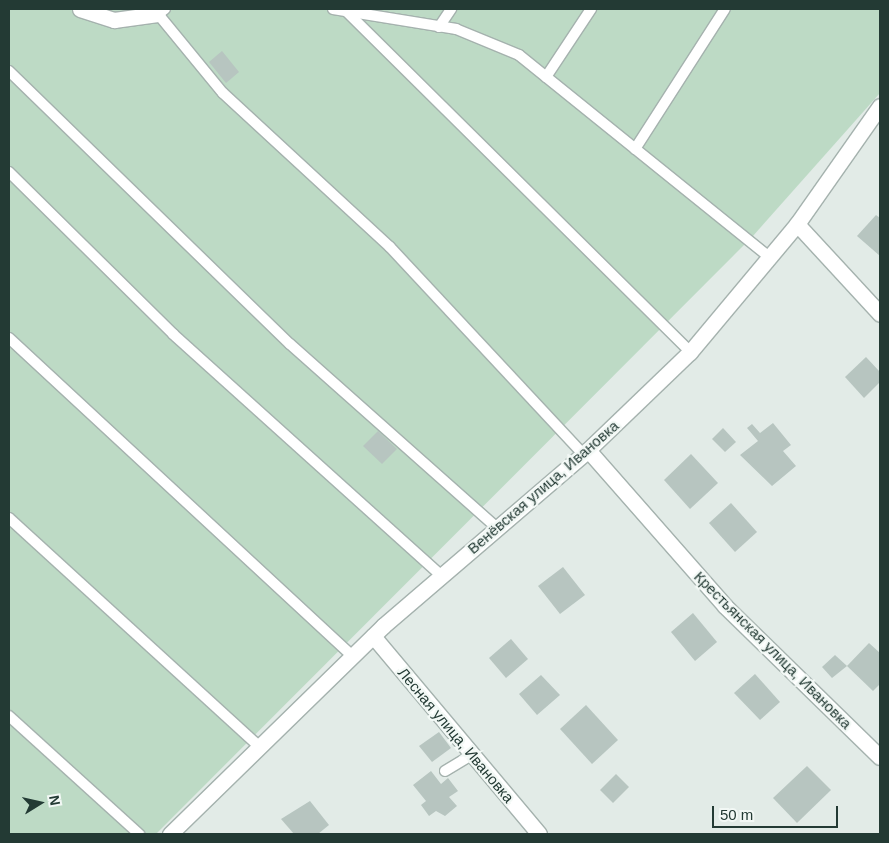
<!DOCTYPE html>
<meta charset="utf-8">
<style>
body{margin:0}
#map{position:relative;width:889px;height:843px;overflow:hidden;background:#e2ebe7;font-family:Arial,sans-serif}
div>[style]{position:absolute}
.green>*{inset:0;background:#bddac5}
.building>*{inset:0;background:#b7c5c0}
.roads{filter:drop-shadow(1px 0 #a5b2ae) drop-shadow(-1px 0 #a5b2ae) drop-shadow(0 1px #a5b2ae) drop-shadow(0 -1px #a5b2ae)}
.service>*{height:10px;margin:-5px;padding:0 5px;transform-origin:5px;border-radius:5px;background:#fff}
.minor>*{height:15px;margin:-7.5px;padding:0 7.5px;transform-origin:7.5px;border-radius:7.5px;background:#fff}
span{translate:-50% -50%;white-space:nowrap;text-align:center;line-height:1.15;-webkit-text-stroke:4.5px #f2f8f5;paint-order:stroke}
.street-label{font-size:15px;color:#233a34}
.frame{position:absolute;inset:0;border:10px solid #233a34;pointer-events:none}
.north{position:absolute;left:15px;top:778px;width:50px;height:50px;-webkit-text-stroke:4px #f2f8f5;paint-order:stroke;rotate:80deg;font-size:14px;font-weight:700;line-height:20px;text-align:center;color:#233a34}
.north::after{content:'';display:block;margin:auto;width:18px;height:22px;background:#233a34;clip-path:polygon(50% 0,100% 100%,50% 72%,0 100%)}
.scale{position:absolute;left:712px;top:806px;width:126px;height:22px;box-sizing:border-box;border:2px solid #233a34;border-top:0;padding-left:6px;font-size:15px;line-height:18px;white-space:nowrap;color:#233a34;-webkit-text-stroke:4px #f2f8f5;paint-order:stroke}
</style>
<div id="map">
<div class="green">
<i style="clip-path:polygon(9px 9px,880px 9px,880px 93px,753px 236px,156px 834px,9px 834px)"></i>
</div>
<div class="building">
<i style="clip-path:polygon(222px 51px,239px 72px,226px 83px,209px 62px)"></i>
<i style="clip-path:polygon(876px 215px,880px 218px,880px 256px,857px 236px)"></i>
<i style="clip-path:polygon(866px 357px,880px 372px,880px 382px,864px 398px,845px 377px)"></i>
<i style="clip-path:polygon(773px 423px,791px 445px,783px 451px,796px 466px,772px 486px,740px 455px,758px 441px,747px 428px,752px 424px,760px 433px)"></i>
<i style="clip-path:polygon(723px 428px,736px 442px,725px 452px,712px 439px)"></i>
<i style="clip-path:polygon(378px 431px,397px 449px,382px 464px,363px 446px)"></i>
<i style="clip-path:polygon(691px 454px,718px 483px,690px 509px,664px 480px)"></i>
<i style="clip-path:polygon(731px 503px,757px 532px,735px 552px,709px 523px)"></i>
<i style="clip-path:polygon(563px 567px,585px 595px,560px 614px,538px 586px)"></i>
<i style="clip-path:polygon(693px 613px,717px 642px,695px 661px,671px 632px)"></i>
<i style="clip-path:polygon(511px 639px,528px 659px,506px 678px,489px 658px)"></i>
<i style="clip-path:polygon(869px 643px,880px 653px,880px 684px,873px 691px,847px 666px)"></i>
<i style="clip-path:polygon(835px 655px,847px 666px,832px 678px,822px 667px)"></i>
<i style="clip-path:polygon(755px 674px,780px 702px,760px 720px,734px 693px)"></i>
<i style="clip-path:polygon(541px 675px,560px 695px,537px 715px,519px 694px)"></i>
<i style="clip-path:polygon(586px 705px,618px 740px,592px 764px,560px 729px)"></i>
<i style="clip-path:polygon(439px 732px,451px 748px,432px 762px,419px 746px)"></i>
<i style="clip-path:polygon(807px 766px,831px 790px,797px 823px,773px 798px)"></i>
<i style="clip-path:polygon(431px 771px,441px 784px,448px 778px,458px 791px,449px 797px,457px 806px,445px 816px,436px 811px,429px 816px,421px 805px,426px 801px,413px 785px)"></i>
<i style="clip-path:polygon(616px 774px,629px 787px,613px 803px,600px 790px)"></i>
<i style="clip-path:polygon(310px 801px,329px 825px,318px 834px,294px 834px,281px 819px)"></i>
</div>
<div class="roads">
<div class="service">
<i style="left:165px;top:9px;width:9px;rotate:144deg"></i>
<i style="left:158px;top:14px;width:102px;rotate:50.6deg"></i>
<i style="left:223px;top:93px;width:227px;rotate:42.7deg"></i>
<i style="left:390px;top:247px;width:283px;rotate:47deg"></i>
<i style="left:333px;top:9px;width:125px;rotate:9.2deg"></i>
<i style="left:456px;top:29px;width:68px;rotate:22.4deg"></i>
<i style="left:519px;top:55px;width:321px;rotate:38.9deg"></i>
<i style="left:346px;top:11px;width:484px;rotate:44.7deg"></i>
<i style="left:439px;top:27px;width:22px;rotate:-56deg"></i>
<i style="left:9px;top:71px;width:392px;rotate:44.2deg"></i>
<i style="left:290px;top:344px;width:277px;rotate:41.6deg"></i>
<i style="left:546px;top:77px;width:82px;rotate:-56.5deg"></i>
<i style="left:635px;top:149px;width:166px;rotate:-57.3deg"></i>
<i style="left:9px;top:172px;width:231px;rotate:44.6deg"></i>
<i style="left:173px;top:334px;width:362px;rotate:42deg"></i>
<i style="left:9px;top:338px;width:468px;rotate:42.8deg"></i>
<i style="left:9px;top:518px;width:340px;rotate:42.4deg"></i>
<i style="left:9px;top:716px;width:176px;rotate:42.2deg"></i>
<i style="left:445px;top:771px;width:31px;rotate:-31deg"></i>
</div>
<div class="minor">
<i style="left:80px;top:9px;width:36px;rotate:18deg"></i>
<i style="left:114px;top:20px;width:44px;rotate:-7.8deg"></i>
<i style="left:797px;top:224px;width:122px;rotate:47.3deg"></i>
<i style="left:588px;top:450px;width:208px;rotate:48.7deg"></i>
<i style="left:725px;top:606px;width:216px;rotate:44.3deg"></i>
<i style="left:373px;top:636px;width:258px;rotate:50deg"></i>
<i style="left:170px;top:834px;width:298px;rotate:-44.3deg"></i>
<i style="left:383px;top:626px;width:270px;rotate:-40.6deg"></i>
<i style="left:588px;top:450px;width:141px;rotate:-43.9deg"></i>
<i style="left:690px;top:352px;width:167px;rotate:-50.1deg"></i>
<i style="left:797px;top:224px;width:144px;rotate:-54.9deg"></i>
</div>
</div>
<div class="street-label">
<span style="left:543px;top:487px;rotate:-41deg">Венёвская улица, Ивановка</span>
<span style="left:773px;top:650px;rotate:45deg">Крестьянская улица, Ивановка</span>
<span style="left:456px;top:735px;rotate:50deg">Лесная улица, Ивановка</span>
</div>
<div class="frame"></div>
<div class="north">N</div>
<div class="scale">50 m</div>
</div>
